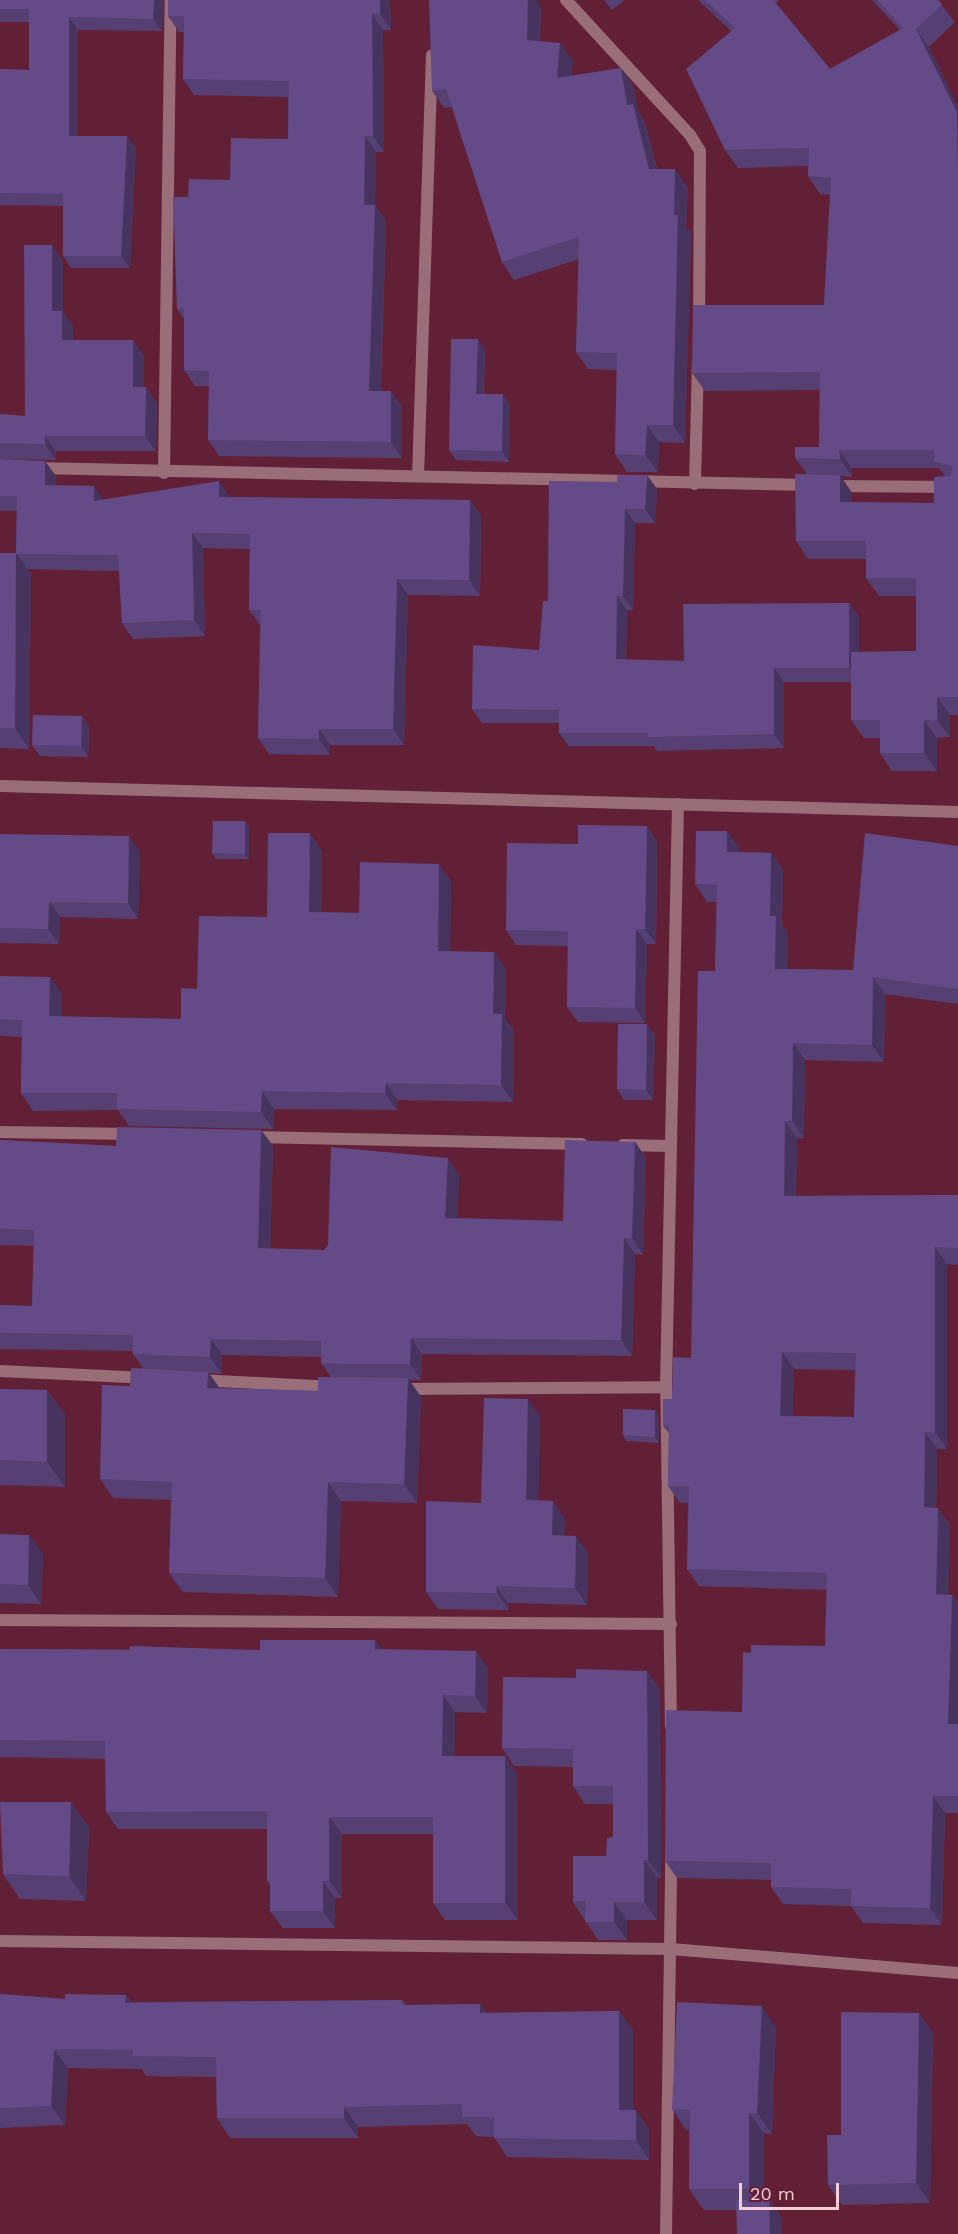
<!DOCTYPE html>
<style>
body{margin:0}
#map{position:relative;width:958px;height:2234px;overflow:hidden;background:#622036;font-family:"Work Sans",sans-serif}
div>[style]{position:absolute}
.street>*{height:12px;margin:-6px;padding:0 6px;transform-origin:6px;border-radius:6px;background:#996e79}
.wall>*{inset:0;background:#564073}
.shaded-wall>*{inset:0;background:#46345e}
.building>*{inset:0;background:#644a86}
span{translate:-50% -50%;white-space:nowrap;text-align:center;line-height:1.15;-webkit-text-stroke:6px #622036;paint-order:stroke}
.scale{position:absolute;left:739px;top:2183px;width:100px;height:27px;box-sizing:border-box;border:3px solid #f6ccd5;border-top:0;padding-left:8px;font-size:18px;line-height:21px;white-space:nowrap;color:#f6ccd5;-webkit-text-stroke:4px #622036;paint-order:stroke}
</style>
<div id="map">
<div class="street">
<i style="left:566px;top:0;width:183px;rotate:47.4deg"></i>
<i style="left:690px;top:135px;width:19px;rotate:58deg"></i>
<i style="left:700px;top:151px;width:169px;rotate:90.3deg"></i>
<i style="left:37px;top:468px;width:775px;rotate:1.26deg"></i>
<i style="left:164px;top:473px;width:473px;rotate:-89.2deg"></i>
<i style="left:418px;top:476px;width:421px;rotate:-88.1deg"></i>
<i style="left:695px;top:484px;width:120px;rotate:-88.6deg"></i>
<i style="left:832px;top:486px;width:126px;rotate:0.5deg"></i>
<i style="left:0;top:786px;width:958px;rotate:1.55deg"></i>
<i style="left:0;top:1132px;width:132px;rotate:0.9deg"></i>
<i style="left:251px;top:1137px;width:331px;rotate:1.2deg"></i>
<i style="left:623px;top:1145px;width:47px;rotate:1.2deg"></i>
<i style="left:0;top:1371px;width:146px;rotate:2.7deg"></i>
<i style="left:199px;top:1380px;width:135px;rotate:3deg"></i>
<i style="left:400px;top:1389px;width:266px;rotate:-0.4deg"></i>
<i style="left:0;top:1620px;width:671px;rotate:0.34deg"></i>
<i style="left:671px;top:1726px;width:339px;rotate:-90.8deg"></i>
<i style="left:666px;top:1387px;width:583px;rotate:-88.82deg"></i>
<i style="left:0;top:1941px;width:671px;rotate:0.68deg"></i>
<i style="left:671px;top:1949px;width:288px;rotate:4.8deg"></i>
<i style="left:666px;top:2234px;width:380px;rotate:-89.2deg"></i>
</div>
<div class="wall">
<i style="clip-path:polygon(0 0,163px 0,162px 31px,78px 30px,78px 136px,136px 148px,130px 268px,71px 268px,63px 256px,63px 206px,0 205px,0 69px,29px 70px,29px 22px,0 22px)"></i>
<i style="clip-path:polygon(390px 0,391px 30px,383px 30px,384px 152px,376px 152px,375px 205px,386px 221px,381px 391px,391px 391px,402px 407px,402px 458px,219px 456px,208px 440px,209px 386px,195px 386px,184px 370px,184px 319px,177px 309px,188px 197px,230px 180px,288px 139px,288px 97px,194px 95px,183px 79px,184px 32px,179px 32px,168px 16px)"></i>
<i style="clip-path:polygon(604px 0,625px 0,612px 10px)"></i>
<i style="clip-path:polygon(evenodd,698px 0,779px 0,776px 3px,830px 69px,900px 30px,872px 0,938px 0,955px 22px,929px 47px,958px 107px,958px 715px,950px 715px,950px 737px,937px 738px,937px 771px,892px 771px,880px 753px,880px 738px,864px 738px,851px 720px,851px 682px,784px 682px,784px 748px,657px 751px,654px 746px,569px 746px,559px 733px,559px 723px,482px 723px,472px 709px,539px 650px,548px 601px,549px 481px,657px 489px,655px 523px,635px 523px,633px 610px,627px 610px,626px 660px,684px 661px,849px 603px,859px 617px,859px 652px,916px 651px,916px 596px,879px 596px,866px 578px,866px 559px,808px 559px,796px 541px,807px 474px,795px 458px,819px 447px,820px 390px,705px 391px,692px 373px,824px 305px,830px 195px,820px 194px,808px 176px,808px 166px,738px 168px,725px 150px,731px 31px,698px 0,852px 468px,939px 468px,945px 476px,934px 503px,852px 502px,852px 493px,840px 476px,852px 477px,852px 468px)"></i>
<i style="clip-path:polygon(541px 6px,540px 41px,573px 61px,571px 76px,621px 68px,633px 85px,638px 111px,645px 122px,657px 169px,688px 187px,686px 227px,691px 233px,685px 443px,659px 442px,658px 472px,627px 472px,615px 454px,617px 370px,588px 369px,576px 352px,579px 259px,514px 280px,502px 262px,452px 107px,444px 108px,432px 91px)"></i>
<i style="clip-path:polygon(63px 261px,63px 312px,73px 327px,73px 340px,133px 340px,144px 356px,144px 387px,146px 387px,157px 403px,156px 451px,56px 451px,56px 460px,0 459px,0 414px,25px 416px)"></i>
<i style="clip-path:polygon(478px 339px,485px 350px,484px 394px,510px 405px,509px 462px,456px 460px,449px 450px)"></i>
<i style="clip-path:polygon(0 459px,56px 476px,56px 486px,103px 499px,230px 497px,470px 500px,481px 516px,480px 596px,408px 595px,404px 745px,330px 745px,330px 755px,269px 754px,258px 738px,260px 625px,249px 610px,250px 549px,203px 548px,205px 636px,133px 639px,122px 623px,119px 571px,27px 569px,31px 574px,29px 749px,0 748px,0 553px,16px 553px,17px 511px,0 511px)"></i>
<i style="clip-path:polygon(82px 716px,89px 727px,88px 757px,40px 756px,32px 745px)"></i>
<i style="clip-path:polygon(245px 821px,249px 827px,249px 859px,216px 859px,212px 853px)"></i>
<i style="clip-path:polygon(evenodd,727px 831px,739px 848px,739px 852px,771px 853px,783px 870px,782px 924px,788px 933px,787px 969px,853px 970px,958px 846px,958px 1004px,885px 994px,884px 1062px,805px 1060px,804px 1138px,797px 1138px,796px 1196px,958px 1195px,958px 1265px,947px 1264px,947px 1449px,937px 1449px,936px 1507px,950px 1525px,948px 1595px,952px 1595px,958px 1603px,958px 1813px,945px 1813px,942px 1925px,863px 1923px,851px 1906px,783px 1904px,771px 1887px,771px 1880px,677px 1878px,665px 1861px,742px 1712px,751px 1653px,825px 1646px,827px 1590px,699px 1586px,687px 1569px,688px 1503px,680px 1503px,668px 1486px,669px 1433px,663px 1426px,672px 1399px,691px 1358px,715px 971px,717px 902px,707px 902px,695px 884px,727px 831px,794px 1369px,855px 1370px,854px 1417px,792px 1416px,794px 1369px)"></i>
<i style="clip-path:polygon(0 834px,140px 852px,138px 919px,60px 917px,59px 944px,0 943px)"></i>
<i style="clip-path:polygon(657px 841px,656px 944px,647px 944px,645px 1023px,578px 1022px,567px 1007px,568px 946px,516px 945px,506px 930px,578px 844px)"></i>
<i style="clip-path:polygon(322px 851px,321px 912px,359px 913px,451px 881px,450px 951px,506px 969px,505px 1018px,514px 1031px,513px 1102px,398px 1100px,397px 1110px,274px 1109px,273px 1129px,129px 1126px,118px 1110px,33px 1111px,21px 1093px,22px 1037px,0 1036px,0 976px,62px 994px,61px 1017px,181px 1019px,197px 989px,267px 917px)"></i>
<i style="clip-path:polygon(655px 1035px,653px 1100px,624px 1100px,617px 1089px)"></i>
<i style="clip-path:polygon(evenodd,261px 1130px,273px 1146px,270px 1249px,324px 1250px,459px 1175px,457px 1218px,563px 1221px,635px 1142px,646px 1158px,643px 1255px,635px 1254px,632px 1356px,422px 1354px,421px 1380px,409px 1380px,421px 1397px,417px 1503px,341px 1501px,338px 1597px,183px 1592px,169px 1573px,171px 1500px,113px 1498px,100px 1479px,130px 1386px,143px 1368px,133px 1354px,133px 1351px,0 1349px,0 1305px,32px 1306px,34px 1246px,0 1245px,0 1140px,116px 1146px,261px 1130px,222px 1355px,321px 1357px,321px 1363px,331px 1377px,318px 1391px,219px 1388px,209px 1373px,222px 1374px,222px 1355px)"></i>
<i style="clip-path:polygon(0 1389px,47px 1390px,65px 1415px,65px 1487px,0 1485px)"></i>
<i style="clip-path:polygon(655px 1410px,658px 1415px,659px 1443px,626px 1441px,623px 1435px)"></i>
<i style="clip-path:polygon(540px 1416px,538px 1501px,565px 1518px,564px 1536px,576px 1536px,588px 1553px,587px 1605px,508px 1603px,509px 1610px,438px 1609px,426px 1592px,481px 1503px)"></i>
<i style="clip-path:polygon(0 1534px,43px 1554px,41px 1604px,0 1603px)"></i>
<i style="clip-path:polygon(375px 1640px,381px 1649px,488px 1668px,487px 1713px,455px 1712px,454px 1756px,517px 1773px,518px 1920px,445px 1920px,433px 1903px,433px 1834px,342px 1834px,342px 1898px,335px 1898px,335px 1928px,283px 1928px,270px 1911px,270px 1886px,267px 1881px,267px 1829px,118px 1829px,106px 1812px,105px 1759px,0 1757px,0 1649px,260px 1650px)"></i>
<i style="clip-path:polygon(660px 1689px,661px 1878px,657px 1877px,657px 1920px,627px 1920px,627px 1940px,598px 1940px,573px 1902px,606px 1856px,613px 1837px,613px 1804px,585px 1804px,573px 1786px,573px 1767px,514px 1766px,502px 1748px)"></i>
<i style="clip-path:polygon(89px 1827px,86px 1901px,20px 1899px,3px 1874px)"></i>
<i style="clip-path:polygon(0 1994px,65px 1999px,126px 1995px,131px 2002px,402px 2000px,406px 2005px,480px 2004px,486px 2013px,619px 2011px,633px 2031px,633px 2110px,649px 2129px,649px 2160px,507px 2157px,494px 2137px,476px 2136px,467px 2124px,358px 2127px,358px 2138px,230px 2138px,217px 2118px,216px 2077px,146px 2076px,142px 2069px,68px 2068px,65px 2125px,0 2128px)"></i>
<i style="clip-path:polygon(919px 2013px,933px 2033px,930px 2203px,842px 2205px,828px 2185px,841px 2135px)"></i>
<i style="clip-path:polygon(776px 2027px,772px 2134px,764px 2133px,764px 2199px,769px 2199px,781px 2217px,736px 2210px,704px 2210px,689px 2189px,689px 2130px,686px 2130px,672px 2109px)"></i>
</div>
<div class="shaded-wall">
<i style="clip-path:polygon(154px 0,163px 0,162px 31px,153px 19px)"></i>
<i style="clip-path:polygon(380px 0,390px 0,391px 30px,380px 14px)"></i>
<i style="clip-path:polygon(528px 0,537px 0,541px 6px,539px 58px,527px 40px)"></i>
<i style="clip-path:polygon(372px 14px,383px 30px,384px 152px,373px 136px)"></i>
<i style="clip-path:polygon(69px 17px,78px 30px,78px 148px,69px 136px)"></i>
<i style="clip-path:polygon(916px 29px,929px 47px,958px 107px,958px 171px)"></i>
<i style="clip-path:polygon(560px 43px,573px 61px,569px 96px,557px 78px)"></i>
<i style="clip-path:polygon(621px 68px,633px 85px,638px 111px,645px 122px,661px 186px,649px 169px,627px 105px)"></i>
<i style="clip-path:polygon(127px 136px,136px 148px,130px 268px,121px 256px)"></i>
<i style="clip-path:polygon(365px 136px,376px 152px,375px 205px,386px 221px,380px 407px,369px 391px,364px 205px)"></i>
<i style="clip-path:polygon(675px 169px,688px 187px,686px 227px,691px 233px,685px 443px,673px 425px,674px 215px)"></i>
<i style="clip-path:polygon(52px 245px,63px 261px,63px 312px,73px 327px,73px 356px,62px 340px,52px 311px)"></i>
<i style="clip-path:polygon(478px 339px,485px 350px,483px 404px,476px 394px)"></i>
<i style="clip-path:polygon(133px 340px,144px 356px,144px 403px,133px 387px)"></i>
<i style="clip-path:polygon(146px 387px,157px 403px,156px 451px,145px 436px)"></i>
<i style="clip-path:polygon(391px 391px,402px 407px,402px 458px,391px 442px)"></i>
<i style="clip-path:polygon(503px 394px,510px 405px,509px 462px,502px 451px)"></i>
<i style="clip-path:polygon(647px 425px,659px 442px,658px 472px,645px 455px)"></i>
<i style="clip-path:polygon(45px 436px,56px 451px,56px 460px,45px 444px)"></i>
<i style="clip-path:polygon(839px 450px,852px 468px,852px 477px,840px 459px)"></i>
<i style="clip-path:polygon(45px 461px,56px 476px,56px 501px,45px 485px)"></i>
<i style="clip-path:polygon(647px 475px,657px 489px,655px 523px,645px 509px)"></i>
<i style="clip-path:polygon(840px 475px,852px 493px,852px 520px,840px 502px)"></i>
<i style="clip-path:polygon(219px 481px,230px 497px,219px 497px)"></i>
<i style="clip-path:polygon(94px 486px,105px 502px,94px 501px)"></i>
<i style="clip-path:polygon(470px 500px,481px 516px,480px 596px,469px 580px)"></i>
<i style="clip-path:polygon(625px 509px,635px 523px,633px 610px,623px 596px)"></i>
<i style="clip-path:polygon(192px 533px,203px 548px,205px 636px,194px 620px)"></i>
<i style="clip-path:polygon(16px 553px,31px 574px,29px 749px,15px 728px)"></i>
<i style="clip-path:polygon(397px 579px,408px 595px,404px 745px,393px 729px)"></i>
<i style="clip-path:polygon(617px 596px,627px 610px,625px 673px,616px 659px)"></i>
<i style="clip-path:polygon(849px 603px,859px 617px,859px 682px,849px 668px)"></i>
<i style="clip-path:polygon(774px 668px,784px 682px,784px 748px,774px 734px)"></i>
<i style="clip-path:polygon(937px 697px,950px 715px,950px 737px,937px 720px)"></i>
<i style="clip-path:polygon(82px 716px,89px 727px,88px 757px,81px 746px)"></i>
<i style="clip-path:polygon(924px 720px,937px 738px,937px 771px,924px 753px)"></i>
<i style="clip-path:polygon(319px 729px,330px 745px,330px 755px,319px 739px)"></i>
<i style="clip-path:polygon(245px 821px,249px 827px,249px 859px,245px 854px)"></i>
<i style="clip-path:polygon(647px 826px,657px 841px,656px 944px,645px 929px)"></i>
<i style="clip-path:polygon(727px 831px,739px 848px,739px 869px,727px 852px)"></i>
<i style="clip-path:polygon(310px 833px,322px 851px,321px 929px,309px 912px)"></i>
<i style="clip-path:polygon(129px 836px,140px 852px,138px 919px,128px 903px)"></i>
<i style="clip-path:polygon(771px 853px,783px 870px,782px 924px,788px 933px,787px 986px,775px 969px,770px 916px)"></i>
<i style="clip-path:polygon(439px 864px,451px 881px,450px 968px,438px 951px)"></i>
<i style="clip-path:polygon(49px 902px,60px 917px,59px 944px,48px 929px)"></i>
<i style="clip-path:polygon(636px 929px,647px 944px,645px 1023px,635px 1008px)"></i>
<i style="clip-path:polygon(494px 952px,506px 969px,505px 1018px,514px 1031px,513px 1102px,501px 1085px,493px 1014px)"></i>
<i style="clip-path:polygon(50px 977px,62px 994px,61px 1034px,49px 1016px)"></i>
<i style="clip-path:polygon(873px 977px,885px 994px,884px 1062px,872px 1045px)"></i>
<i style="clip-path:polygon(647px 1024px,655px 1035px,653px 1100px,646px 1090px)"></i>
<i style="clip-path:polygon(793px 1043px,805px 1060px,804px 1138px,792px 1121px)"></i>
<i style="clip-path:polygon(386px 1083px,398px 1100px,397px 1110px,385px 1093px)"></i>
<i style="clip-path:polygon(262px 1091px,274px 1109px,273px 1129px,261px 1112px)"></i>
<i style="clip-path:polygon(785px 1121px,797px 1138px,796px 1213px,784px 1196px)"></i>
<i style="clip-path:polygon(261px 1130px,273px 1146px,270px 1265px,258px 1248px)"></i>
<i style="clip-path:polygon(635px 1142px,646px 1158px,643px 1255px,632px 1238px)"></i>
<i style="clip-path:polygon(448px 1158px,459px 1175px,457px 1234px,445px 1218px)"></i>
<i style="clip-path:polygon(624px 1238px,635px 1254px,632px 1356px,621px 1340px)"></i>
<i style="clip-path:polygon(935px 1247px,947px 1264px,947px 1449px,935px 1432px)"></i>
<i style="clip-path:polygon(411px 1338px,422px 1354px,421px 1380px,410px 1364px)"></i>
<i style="clip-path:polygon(211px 1339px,222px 1355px,222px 1374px,210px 1357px)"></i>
<i style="clip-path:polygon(782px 1352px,794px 1369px,792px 1433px,780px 1416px)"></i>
<i style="clip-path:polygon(208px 1372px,221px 1390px,207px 1388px)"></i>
<i style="clip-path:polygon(408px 1378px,421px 1397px,417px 1503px,404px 1484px)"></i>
<i style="clip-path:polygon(47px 1390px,65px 1415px,65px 1487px,47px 1462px)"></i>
<i style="clip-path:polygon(528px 1399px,540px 1416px,538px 1518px,526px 1500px)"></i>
<i style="clip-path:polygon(655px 1410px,658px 1415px,659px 1443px,655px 1437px)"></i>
<i style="clip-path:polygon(925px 1432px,937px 1449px,936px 1524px,924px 1507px)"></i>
<i style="clip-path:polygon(328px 1482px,341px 1501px,338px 1597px,325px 1578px)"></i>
<i style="clip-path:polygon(553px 1501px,565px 1518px,564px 1553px,552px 1535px)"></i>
<i style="clip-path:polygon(938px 1508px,950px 1525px,948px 1612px,936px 1594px)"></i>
<i style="clip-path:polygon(29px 1535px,43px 1554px,41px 1604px,28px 1585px)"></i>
<i style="clip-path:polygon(576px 1536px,588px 1553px,587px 1605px,575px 1588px)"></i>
<i style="clip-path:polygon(496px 1586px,508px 1603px,509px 1610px,497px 1593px)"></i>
<i style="clip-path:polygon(952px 1595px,958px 1603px,958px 1739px,948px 1724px)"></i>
<i style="clip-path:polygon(375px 1640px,387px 1657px,375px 1649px)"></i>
<i style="clip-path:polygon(476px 1651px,488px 1668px,487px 1713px,475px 1696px)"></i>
<i style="clip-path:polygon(647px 1671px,660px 1689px,661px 1878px,648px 1860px)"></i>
<i style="clip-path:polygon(443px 1695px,455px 1712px,454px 1773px,442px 1756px)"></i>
<i style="clip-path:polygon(505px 1756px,517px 1773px,518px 1920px,505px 1903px)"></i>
<i style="clip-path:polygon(933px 1796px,945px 1813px,942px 1925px,930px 1908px)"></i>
<i style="clip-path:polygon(71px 1802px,89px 1827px,86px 1901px,69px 1876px)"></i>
<i style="clip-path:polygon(329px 1817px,342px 1834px,342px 1898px,329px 1881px)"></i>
<i style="clip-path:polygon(644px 1860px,657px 1877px,657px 1920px,644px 1902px)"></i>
<i style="clip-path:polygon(323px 1881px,335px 1898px,335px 1928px,323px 1911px)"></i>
<i style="clip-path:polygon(614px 1902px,627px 1920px,627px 1940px,614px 1922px)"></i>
<i style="clip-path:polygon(126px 1995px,139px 2014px,125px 2003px)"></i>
<i style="clip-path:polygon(480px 2004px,494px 2024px,480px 2013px)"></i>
<i style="clip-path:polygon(762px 2006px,776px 2027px,772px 2134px,757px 2113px)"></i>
<i style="clip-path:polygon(619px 2011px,633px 2031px,633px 2130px,619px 2110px)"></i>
<i style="clip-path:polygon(919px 2013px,933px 2033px,930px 2203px,916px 2183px)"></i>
<i style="clip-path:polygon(54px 2049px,68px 2068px,65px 2125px,51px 2106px)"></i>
<i style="clip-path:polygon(344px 2107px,358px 2127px,358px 2138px,344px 2118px)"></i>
<i style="clip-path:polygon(636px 2110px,649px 2129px,649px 2160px,636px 2140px)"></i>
<i style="clip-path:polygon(749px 2113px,764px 2133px,764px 2209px,749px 2189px)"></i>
<i style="clip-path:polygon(769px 2199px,781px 2217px,782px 2234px,770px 2234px)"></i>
</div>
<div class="building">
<i style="clip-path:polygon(0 0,154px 0,153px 19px,69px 17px,69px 136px,127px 136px,121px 256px,63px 256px,63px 194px,0 193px,0 69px,29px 70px,29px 9px,0 9px)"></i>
<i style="clip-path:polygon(168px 0,380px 0,380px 14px,372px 14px,373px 136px,365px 136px,364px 205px,375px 205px,369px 391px,391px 391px,391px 442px,208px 440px,209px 371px,184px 370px,184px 309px,177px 309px,173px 197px,188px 197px,189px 179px,230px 180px,231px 138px,288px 139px,289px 81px,183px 79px,184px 16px,168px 16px)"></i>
<i style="clip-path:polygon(429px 0,528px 0,527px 40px,560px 43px,557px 78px,621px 68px,627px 105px,633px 104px,649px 169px,675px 169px,674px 215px,678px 215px,673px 425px,647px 425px,645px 455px,615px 454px,617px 353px,576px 352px,579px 237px,502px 262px,446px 89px,432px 91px)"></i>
<i style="clip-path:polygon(705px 0,773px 0,830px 69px,903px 28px,877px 0,938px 0,942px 4px,916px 29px,957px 112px,958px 171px,958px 697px,937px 697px,937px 720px,924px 720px,924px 753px,880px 753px,880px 720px,851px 720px,851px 652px,916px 651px,916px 578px,866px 578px,866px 541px,796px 541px,795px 474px,840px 475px,840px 502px,934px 503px,934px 477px,950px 476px,953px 466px,934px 461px,934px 450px,839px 450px,840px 459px,795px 458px,795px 447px,819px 447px,820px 372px,692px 373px,693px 305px,824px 305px,831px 178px,808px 176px,809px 148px,725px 150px,686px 69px,735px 28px)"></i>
<i style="clip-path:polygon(24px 245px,52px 245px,52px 311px,62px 311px,62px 340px,133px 340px,133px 387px,146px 387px,145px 436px,45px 436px,45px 444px,0 443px,0 414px,25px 416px)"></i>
<i style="clip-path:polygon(451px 339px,478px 339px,476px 394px,503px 394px,502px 451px,449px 450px)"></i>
<i style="clip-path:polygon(0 459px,45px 461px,45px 485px,94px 486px,94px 501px,219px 481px,219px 497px,470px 500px,469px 580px,397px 579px,393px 729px,319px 729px,319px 739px,258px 738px,261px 610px,249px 610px,250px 534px,192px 533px,194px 620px,122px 623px,118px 555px,16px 554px,17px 496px,0 496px)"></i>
<i style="clip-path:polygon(617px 475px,647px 475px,645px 509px,625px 509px,623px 596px,617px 596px,616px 659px,684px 661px,683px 604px,849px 603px,849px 668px,774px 668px,774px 734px,648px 737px,648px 733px,559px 733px,559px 710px,472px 709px,473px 645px,539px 650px,543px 601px,548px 601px,549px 481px,617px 482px)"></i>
<i style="clip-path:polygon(0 553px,16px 553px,15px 728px,0 728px)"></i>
<i style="clip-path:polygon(33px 715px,82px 716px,81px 746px,32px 745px)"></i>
<i style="clip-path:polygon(213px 821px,245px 821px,245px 854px,212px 853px)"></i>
<i style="clip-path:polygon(578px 825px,647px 826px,645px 929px,636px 929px,635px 1008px,567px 1007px,568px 931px,506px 930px,507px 843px,578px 844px)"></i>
<i style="clip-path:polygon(evenodd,696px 831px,727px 831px,727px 852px,771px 853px,770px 916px,776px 916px,775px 969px,853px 970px,865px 833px,958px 846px,958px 989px,873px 977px,872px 1045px,793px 1043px,792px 1121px,785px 1121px,784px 1196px,958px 1195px,958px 1248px,935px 1247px,935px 1432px,925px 1432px,924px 1507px,938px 1508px,936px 1594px,952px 1595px,948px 1724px,958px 1724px,958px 1796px,933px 1796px,930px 1908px,851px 1906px,851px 1889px,771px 1887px,771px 1863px,665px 1861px,666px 1710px,742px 1712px,743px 1652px,751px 1653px,751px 1645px,825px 1646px,827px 1573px,687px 1569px,689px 1486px,668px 1486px,669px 1426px,663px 1426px,663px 1399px,672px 1399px,673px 1357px,691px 1358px,698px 971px,715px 971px,717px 885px,695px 884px,696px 831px,782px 1352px,856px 1353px,854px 1417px,780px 1416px,782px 1352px)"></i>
<i style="clip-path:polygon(268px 833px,310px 833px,309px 912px,359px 913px,360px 862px,439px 864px,438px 951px,494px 952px,493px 1014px,502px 1014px,501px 1085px,386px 1083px,385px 1093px,262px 1091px,261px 1112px,117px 1109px,117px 1093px,21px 1093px,22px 1020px,0 1019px,0 976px,50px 977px,49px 1016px,181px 1019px,181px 988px,197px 989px,199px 916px,267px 917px)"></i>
<i style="clip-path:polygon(0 834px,129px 836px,128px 903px,49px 902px,48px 929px,0 928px)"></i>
<i style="clip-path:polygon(618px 1024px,647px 1024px,646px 1090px,617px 1089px)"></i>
<i style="clip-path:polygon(117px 1127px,261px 1130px,258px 1248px,324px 1250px,328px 1245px,331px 1147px,448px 1158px,445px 1218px,563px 1221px,565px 1140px,635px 1142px,632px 1238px,624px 1238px,621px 1340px,411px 1338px,410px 1364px,349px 1364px,321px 1363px,321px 1341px,211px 1339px,210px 1357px,133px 1354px,133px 1335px,0 1333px,0 1305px,32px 1306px,34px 1230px,0 1229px,0 1140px,116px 1146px)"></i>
<i style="clip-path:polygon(131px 1368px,208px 1372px,207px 1388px,318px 1391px,318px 1377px,408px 1378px,404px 1484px,328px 1482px,325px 1578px,169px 1573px,172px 1482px,100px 1479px,102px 1385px,130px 1386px)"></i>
<i style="clip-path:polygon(0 1389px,47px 1390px,47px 1462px,0 1460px)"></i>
<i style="clip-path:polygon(484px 1398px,528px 1399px,526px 1500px,553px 1501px,552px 1535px,576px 1536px,575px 1588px,496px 1586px,497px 1593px,426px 1592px,426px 1501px,481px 1503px)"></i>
<i style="clip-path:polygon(623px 1409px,655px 1410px,655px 1437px,623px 1435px)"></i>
<i style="clip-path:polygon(0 1534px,29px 1535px,28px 1585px,0 1584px)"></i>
<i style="clip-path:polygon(260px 1640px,375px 1640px,375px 1649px,476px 1651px,475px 1696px,443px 1695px,442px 1756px,505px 1756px,505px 1903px,433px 1903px,433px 1817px,329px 1817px,329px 1881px,323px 1881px,323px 1911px,270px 1911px,270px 1881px,267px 1881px,267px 1811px,106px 1812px,105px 1741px,0 1740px,0 1649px,130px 1650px,130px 1646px,260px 1650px)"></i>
<i style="clip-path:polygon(576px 1669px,647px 1671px,648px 1860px,644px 1860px,644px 1902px,614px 1902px,614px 1922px,585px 1922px,586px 1901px,573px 1902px,573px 1856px,606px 1856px,607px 1838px,613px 1837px,613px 1786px,573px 1786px,573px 1749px,502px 1748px,503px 1677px,576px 1678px)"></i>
<i style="clip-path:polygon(0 1802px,71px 1802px,69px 1876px,3px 1874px)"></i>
<i style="clip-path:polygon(0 1994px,65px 1999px,65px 1994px,126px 1995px,125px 2003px,402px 2000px,402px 2005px,480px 2004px,480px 2013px,619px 2011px,619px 2110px,636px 2110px,636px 2140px,494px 2138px,494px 2117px,462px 2117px,462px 2104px,344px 2107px,344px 2118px,217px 2118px,216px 2057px,133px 2056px,133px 2050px,54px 2049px,51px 2106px,0 2108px)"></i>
<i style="clip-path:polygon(677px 2002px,762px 2006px,757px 2113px,749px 2113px,749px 2189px,689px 2189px,690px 2110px,672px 2109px)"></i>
<i style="clip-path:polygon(841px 2012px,919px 2013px,916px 2183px,828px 2185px,827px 2135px,841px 2135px)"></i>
<i style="clip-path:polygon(769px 2199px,770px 2234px,737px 2234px,736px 2200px)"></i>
</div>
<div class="scale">20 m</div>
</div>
